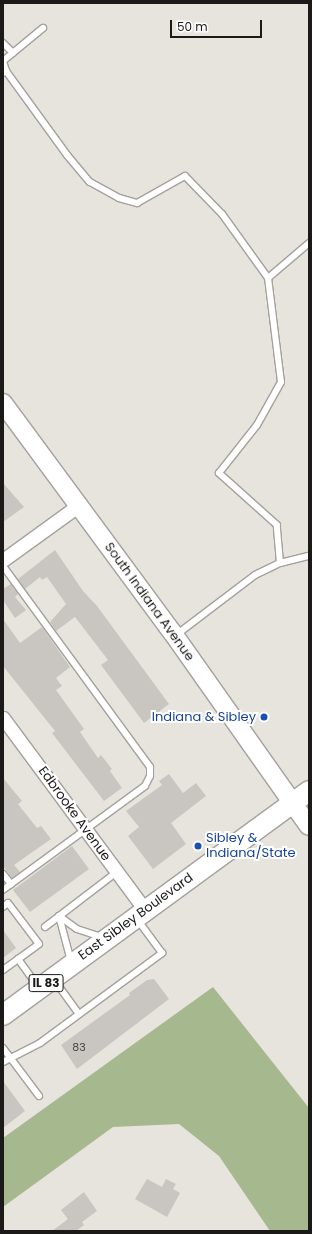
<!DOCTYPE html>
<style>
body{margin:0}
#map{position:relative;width:312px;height:1234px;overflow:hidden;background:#e7e4de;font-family:Poppins,sans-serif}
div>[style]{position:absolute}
.forest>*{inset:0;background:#a6b88e}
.building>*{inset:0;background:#c9c6c1}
.roads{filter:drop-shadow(1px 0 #a4a19d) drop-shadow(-1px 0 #a4a19d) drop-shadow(0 1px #a4a19d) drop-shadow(0 -1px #a4a19d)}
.service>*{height:6px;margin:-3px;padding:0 3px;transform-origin:3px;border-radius:3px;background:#fff}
.minor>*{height:13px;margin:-6.5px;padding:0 6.5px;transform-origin:6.5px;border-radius:6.5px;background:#fff}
.secondary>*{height:18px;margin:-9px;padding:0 9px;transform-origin:9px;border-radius:9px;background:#fff}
.primary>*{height:20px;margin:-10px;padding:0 10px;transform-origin:10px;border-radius:10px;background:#fff}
.dots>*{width:11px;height:11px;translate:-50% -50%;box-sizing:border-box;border:2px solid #fff;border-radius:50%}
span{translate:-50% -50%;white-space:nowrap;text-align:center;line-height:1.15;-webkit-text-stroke:4px #fff;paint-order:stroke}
.number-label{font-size:11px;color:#464542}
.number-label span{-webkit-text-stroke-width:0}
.shield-label span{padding:1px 3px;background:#fff;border:1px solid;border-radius:3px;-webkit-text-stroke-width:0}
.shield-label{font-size:12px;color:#1b1a18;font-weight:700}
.street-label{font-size:13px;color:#1b1a18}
.transit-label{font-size:13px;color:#164399}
.right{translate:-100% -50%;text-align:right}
.left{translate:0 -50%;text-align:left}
.frame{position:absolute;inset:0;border:4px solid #1b1a18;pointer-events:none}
.scale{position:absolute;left:170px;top:20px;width:92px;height:18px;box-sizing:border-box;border:2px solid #1b1a18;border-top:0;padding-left:5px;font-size:12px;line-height:14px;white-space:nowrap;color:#1b1a18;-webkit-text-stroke:3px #fff;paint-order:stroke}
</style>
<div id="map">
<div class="forest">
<i style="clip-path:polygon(213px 987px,309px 1108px,309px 1231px,270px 1231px,219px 1156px,179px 1124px,113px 1127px,3px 1207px,3px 1138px)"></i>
</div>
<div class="building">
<i style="clip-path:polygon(3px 483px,24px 507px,3px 522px)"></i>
<i style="clip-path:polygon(55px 550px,83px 591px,97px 606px,169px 704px,144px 723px,101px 665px,108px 660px,75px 617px,56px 631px,50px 622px,66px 604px,47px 577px,42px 580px,40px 577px,25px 589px,18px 579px)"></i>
<i style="clip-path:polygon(11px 584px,18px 594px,15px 597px,26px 610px,15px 618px,3px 600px,3px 589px)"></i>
<i style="clip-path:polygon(3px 619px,20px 643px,42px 627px,70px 667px,56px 678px,62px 686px,56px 690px,84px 729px,80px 732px,98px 758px,101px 755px,112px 769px,110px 771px,122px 788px,104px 801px,52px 733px,55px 731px,3px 666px)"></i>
<i style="clip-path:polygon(169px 774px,183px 793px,196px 783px,206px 796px,171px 823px,186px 844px,153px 869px,128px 836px,139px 827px,126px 811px,162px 785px,159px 781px)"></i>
<i style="clip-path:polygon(3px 778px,22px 801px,18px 804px,37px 828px,41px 826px,51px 839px,14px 865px,20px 872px,12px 878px,3px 866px)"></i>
<i style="clip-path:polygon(72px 846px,89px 869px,30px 912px,13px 890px)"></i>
<i style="clip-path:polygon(3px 930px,16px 948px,3px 958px)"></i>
<i style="clip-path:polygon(154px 979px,169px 999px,77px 1069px,61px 1045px,130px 995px,129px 993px,147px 980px)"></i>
<i style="clip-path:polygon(3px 1081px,25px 1111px,3px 1128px)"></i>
<i style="clip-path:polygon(147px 1179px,162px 1187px,166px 1179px,176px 1184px,173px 1189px,180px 1193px,167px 1217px,135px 1199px)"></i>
<i style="clip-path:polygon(84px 1192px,97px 1211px,82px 1222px,84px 1225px,76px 1231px,52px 1231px,68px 1219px,61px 1210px)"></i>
</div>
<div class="roads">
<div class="service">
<i style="left:3px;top:43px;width:14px;rotate:45deg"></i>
<i style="left:6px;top:71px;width:10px;rotate:-107deg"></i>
<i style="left:3px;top:61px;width:52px;rotate:-39.5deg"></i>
<i style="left:3px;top:73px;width:4px;rotate:-34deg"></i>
<i style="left:6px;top:71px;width:104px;rotate:54deg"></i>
<i style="left:67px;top:155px;width:35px;rotate:50deg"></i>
<i style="left:90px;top:182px;width:33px;rotate:29deg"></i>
<i style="left:119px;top:198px;width:19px;rotate:16deg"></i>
<i style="left:137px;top:203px;width:55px;rotate:-29.4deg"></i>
<i style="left:185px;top:176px;width:53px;rotate:45.8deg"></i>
<i style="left:222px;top:214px;width:79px;rotate:54.3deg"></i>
<i style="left:280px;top:563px;width:38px;rotate:-95deg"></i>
<i style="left:277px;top:525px;width:78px;rotate:-138.1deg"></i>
<i style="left:219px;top:473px;width:61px;rotate:-51.6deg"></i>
<i style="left:257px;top:425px;width:49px;rotate:-60.8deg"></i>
<i style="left:281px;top:382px;width:105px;rotate:-97.1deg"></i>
<i style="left:268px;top:278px;width:54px;rotate:-40.5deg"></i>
<i style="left:3px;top:566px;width:249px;rotate:53.8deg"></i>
<i style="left:150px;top:767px;width:9px;rotate:90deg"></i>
<i style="left:150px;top:776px;width:11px;rotate:117deg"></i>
<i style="left:145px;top:786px;width:176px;rotate:143.8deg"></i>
<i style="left:176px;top:635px;width:99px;rotate:-37.2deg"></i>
<i style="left:255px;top:575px;width:28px;rotate:-26deg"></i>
<i style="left:280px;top:563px;width:30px;rotate:-14deg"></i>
<i style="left:3px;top:874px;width:13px;rotate:51deg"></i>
<i style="left:3px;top:907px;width:6px;rotate:-39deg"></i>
<i style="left:8px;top:903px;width:51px;rotate:52.9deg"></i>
<i style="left:39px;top:944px;width:26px;rotate:144deg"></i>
<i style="left:18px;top:959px;width:34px;rotate:54deg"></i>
<i style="left:59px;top:916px;width:22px;rotate:36deg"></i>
<i style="left:77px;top:929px;width:26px;rotate:18deg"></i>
<i style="left:59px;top:916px;width:47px;rotate:75.1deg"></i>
<i style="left:45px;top:927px;width:91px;rotate:-37.4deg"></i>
<i style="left:3px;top:970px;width:19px;rotate:-36deg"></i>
<i style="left:55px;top:981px;width:41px;rotate:54deg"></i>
<i style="left:3px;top:1048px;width:60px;rotate:53.1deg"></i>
<i style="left:3px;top:1062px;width:42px;rotate:-27.2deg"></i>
<i style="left:40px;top:1043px;width:152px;rotate:-36.4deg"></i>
<i style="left:162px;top:953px;width:42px;rotate:-126.3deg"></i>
</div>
<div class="minor">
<i style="left:3px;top:560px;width:94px;rotate:-35.9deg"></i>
<i style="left:3px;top:718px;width:239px;rotate:53.5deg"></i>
</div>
<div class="secondary">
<i style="left:3px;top:403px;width:285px;rotate:53.6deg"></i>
<i style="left:172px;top:632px;width:237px;rotate:54.8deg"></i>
</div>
<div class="primary">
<i style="left:3px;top:1015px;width:379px;rotate:-36.2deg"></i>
</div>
</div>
<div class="dots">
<i style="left:264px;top:717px;background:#1a4fb4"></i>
<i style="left:198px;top:846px;background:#1a4fb4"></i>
</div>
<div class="number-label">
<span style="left:79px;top:1047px">83</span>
</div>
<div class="shield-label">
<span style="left:46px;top:983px">IL 83</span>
</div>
<div class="street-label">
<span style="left:149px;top:602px;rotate:54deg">South Indiana Avenue</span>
<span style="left:74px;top:814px;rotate:54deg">Edbrooke Avenue</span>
<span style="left:136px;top:917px;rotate:-36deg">East Sibley Boulevard</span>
</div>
<div class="transit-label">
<span class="right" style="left:256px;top:717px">Indiana &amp; Sibley</span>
<span class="left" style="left:206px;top:846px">Sibley &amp;<br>Indiana/State</span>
</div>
<div class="frame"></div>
<div class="scale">50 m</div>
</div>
